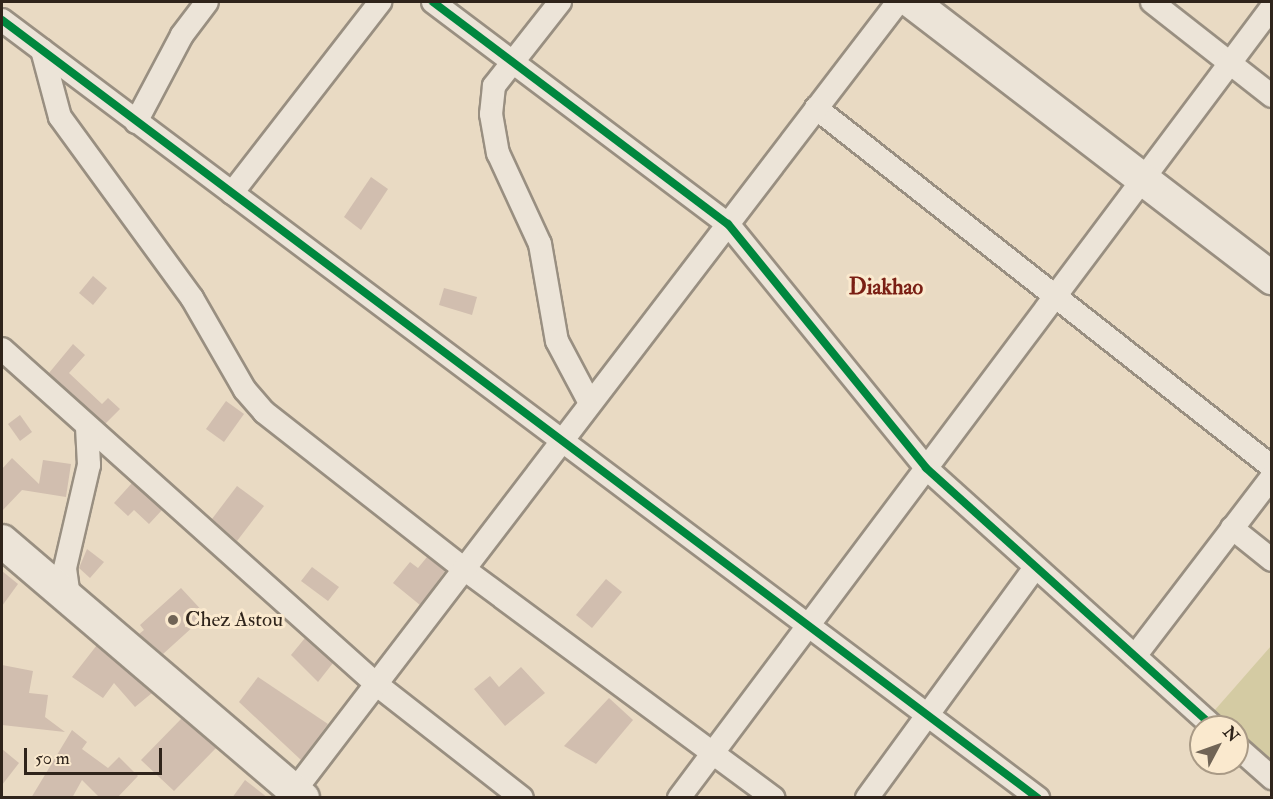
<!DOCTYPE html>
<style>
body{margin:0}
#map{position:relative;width:1273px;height:799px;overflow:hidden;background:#e9dac3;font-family:"IM FELL Double Pica",serif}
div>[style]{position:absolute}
.green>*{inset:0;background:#d4cba3}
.building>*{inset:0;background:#d1beaf}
.roads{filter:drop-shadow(2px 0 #998f81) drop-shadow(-2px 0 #998f81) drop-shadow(0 2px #998f81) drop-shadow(0 -2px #998f81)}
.street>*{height:22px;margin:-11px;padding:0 11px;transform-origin:11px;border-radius:11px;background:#ece4d8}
.secondary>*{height:32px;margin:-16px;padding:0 16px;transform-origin:16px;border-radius:16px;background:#ece4d8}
.cycleway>*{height:8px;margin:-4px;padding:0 4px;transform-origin:4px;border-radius:4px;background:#00873e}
.dots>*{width:16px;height:16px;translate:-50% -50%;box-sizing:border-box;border:3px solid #fae9ce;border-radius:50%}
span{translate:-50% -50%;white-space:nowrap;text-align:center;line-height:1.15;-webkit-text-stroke:6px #fae9ce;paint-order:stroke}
.poi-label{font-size:21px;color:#2f241b}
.left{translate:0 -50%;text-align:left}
.neighbourhood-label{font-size:22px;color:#7a1f14;font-weight:700}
.frame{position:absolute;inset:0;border:3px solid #2f241b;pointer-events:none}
.north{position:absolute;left:1189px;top:715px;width:60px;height:60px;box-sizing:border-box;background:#fae9ce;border:2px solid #a99a86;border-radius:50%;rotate:49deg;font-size:16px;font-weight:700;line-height:24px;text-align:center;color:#2f241b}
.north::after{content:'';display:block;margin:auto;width:21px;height:27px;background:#706456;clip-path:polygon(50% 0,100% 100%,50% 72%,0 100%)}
.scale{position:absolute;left:24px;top:748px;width:138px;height:27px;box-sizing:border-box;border:3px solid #2f241b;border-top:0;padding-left:8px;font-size:18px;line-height:21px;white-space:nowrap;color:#2f241b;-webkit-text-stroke:4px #fae9ce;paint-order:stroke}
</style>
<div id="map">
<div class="green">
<i style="clip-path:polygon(1271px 646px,1271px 763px,1214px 711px)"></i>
</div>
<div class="building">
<i style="clip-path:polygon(371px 177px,388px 189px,361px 230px,344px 217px)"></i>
<i style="clip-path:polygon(93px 276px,107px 288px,93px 305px,79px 293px)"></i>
<i style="clip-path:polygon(444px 288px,477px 297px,472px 315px,439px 305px)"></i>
<i style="clip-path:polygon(73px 344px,85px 355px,69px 373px,102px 404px,108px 398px,120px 409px,105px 424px,49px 373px)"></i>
<i style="clip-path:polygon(226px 401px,244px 414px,224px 442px,206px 429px)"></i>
<i style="clip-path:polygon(20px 415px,32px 432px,20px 441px,8px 424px)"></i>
<i style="clip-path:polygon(12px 458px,39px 484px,43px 460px,71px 464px,66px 497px,22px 490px,2px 511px,2px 469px)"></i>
<i style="clip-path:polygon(132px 483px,162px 510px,149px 524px,134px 510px,128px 516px,114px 503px)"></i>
<i style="clip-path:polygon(237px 486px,264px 506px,237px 541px,212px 519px)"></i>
<i style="clip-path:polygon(87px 549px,104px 562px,90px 578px,79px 568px)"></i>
<i style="clip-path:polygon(427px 557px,445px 571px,420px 605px,393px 583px,410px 562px,418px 568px)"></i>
<i style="clip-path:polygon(312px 567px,339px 587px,328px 601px,301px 581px)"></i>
<i style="clip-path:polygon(2px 571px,18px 584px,2px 606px)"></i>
<i style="clip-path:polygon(606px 579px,622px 592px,592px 628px,576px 615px)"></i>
<i style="clip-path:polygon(181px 588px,206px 615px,163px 654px,139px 634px,144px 630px,140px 625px)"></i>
<i style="clip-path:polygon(305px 638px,333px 663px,318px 682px,291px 655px)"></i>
<i style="clip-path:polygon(97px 645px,152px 693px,135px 707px,114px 683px,103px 698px,72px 677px)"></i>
<i style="clip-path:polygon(2px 665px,33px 671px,29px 693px,48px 695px,45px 717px,65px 732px,2px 725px)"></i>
<i style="clip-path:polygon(521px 667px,545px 693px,505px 726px,474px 689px,490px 676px,499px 687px)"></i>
<i style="clip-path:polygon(258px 677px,328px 724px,301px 760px,239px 702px)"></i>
<i style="clip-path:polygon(609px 698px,633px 720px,596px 764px,564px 746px)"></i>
<i style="clip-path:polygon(182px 718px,216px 748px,174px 791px,141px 760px)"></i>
<i style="clip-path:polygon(72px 730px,87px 742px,82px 749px,108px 768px,119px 757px,138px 776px,117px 798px,100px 798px,82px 780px,72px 798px,31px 798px)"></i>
<i style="clip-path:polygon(2px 749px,19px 763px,2px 785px)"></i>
<i style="clip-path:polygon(245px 780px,268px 798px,232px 798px)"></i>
</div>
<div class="roads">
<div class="street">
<i style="left:433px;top:2px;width:369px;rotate:37deg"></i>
<i style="left:728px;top:224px;width:314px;rotate:50.9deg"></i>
<i style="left:926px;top:468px;width:387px;rotate:42deg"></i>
<i style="left:560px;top:2px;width:107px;rotate:128.2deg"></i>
<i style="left:494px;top:86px;width:28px;rotate:96deg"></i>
<i style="left:491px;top:114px;width:40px;rotate:80deg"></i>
<i style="left:498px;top:153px;width:100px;rotate:65.2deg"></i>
<i style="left:540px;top:244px;width:98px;rotate:80.1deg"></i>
<i style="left:557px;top:341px;width:70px;rotate:62deg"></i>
<i style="left:1152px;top:2px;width:152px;rotate:38.1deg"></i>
<i style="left:2px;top:20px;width:1296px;rotate:36.91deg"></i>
<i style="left:42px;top:50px;width:69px;rotate:75deg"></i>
<i style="left:60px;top:117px;width:224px;rotate:53.9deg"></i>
<i style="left:192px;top:298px;width:106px;rotate:60.1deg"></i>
<i style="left:245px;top:390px;width:29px;rotate:49deg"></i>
<i style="left:264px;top:412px;width:254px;rotate:38.1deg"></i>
<i style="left:464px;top:569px;width:385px;rotate:36.5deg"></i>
<i style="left:816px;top:108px;width:580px;rotate:38.21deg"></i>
<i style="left:136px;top:122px;width:98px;rotate:-62.1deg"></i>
<i style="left:182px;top:35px;width:41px;rotate:-52.9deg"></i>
<i style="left:232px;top:193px;width:242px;rotate:-52.2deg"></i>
<i style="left:2px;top:349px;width:502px;rotate:41.85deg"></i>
<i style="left:376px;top:684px;width:185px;rotate:38deg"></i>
<i style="left:1232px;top:528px;width:51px;rotate:38.7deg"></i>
<i style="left:69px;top:597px;width:29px;rotate:-98deg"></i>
<i style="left:65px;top:568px;width:106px;rotate:-76.9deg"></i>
<i style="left:89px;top:465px;width:38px;rotate:-93deg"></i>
<i style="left:1135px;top:656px;width:225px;rotate:-52.6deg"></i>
<i style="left:1237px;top:747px;width:47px;rotate:41.5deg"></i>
<i style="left:289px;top:798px;width:1002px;rotate:-52.58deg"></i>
<i style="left:679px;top:798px;width:989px;rotate:-53.14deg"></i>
<i style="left:867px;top:798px;width:285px;rotate:-53.9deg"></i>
</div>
<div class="secondary">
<i style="left:912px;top:2px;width:454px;rotate:37.5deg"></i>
<i style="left:2px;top:541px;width:396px;rotate:40.5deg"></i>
</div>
</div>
<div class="cycleway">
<i style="left:433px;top:2px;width:369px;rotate:37deg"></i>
<i style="left:728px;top:224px;width:314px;rotate:50.9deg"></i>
<i style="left:926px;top:468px;width:387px;rotate:42deg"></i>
<i style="left:2px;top:20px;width:1296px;rotate:36.91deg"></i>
</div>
<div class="dots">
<i style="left:173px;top:620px;background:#706456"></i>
</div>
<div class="poi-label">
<span class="left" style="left:185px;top:620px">Chez Astou</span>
</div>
<div class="neighbourhood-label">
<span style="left:886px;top:288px">Diakhao</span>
</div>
<div class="frame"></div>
<div class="north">N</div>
<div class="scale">50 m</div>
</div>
